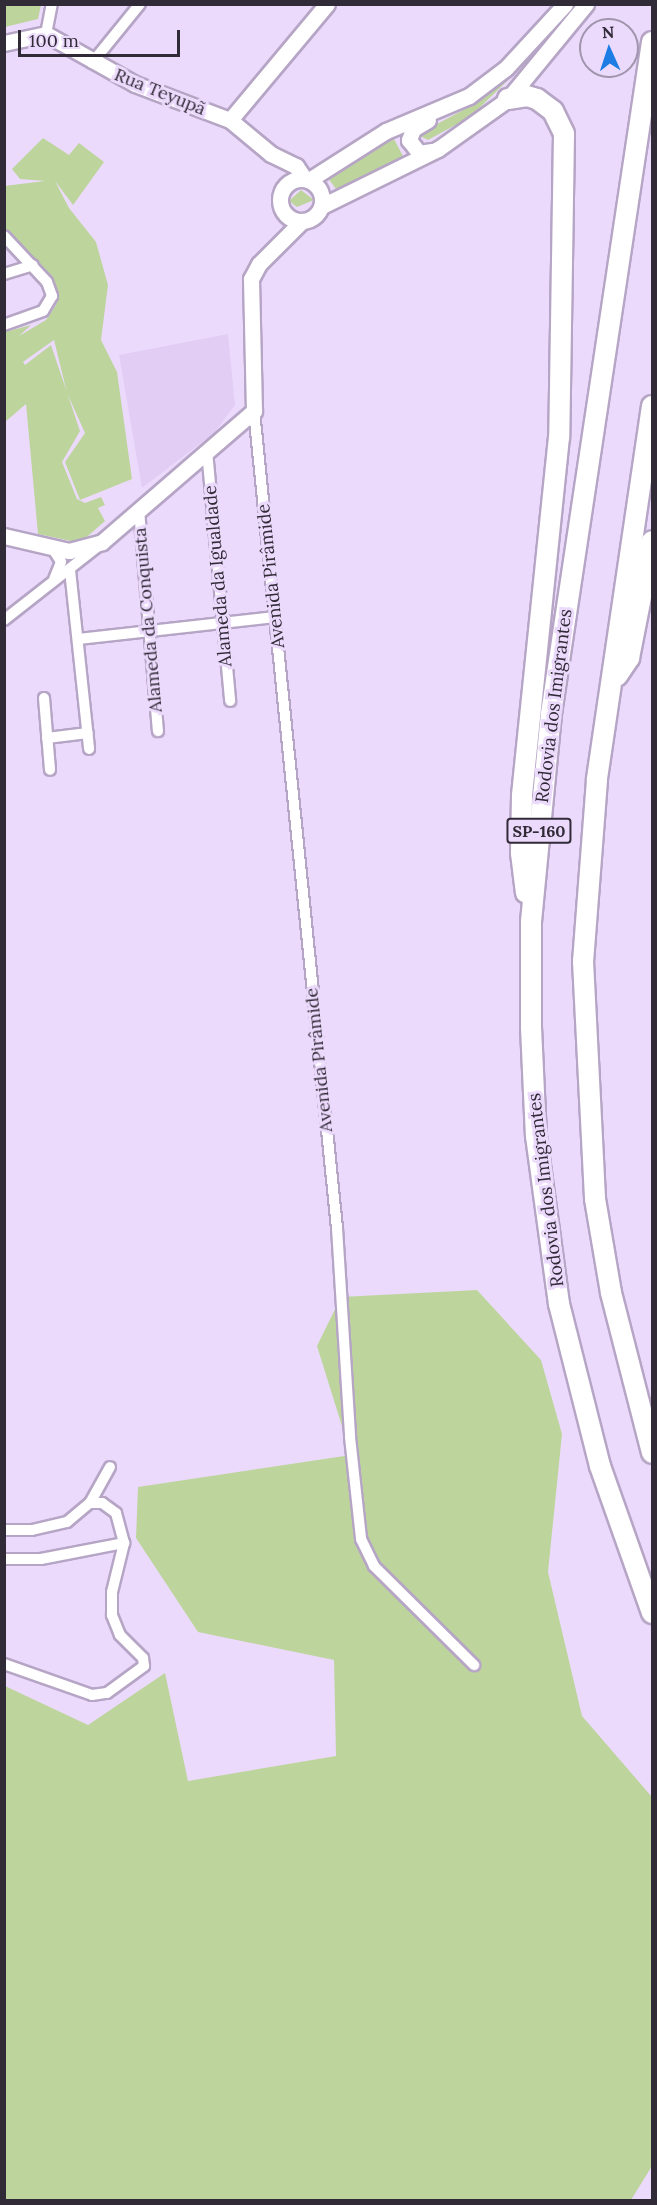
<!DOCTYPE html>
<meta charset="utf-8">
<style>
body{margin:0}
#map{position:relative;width:657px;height:2205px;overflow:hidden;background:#ecdafc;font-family:Lora,serif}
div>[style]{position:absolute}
.built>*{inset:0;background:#e2cdf5}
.green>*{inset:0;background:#bdd59d}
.roads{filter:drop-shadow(2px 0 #b6a5c5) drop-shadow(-2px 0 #b6a5c5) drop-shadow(0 2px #b6a5c5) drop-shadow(0 -2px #b6a5c5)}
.street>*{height:10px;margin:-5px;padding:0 5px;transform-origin:5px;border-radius:5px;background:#fff}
.secondary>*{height:15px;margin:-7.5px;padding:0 7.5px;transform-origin:7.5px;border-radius:7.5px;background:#fff}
.secondary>.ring{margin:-7.5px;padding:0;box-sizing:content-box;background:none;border:15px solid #fff;border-radius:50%}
.highway>*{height:20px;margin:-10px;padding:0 10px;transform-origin:10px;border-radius:10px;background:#fff}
span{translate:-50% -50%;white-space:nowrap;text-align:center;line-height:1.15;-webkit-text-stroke:6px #ecdafc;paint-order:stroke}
.shield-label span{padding:2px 4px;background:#ecdafc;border:2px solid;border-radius:4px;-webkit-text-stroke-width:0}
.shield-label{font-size:16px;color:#312a37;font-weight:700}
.street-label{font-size:18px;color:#312a37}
.frame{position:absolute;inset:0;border:6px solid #312a37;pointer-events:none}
.north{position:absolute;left:579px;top:18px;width:60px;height:60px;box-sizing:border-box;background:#ecdafc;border:2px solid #a194ad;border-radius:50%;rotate:357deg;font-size:16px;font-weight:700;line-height:24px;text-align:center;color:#312a37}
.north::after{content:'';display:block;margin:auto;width:21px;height:27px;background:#1d7de5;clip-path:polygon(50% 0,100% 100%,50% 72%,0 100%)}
.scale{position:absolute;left:18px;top:30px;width:162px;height:27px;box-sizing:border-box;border:3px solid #312a37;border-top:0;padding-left:8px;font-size:18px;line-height:21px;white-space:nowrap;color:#312a37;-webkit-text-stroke:4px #ecdafc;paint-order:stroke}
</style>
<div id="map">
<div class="built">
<i style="clip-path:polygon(228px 334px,235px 405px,214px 433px,142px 488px,119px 355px)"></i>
</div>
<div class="green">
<i style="clip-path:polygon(4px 5px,5px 4px,41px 5px,38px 19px,5px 27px)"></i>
<i style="clip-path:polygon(534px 55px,470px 117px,428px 140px,422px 137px,422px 132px,467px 108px)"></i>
<i style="clip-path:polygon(392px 135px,405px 160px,336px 189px,328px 178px)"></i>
<i style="clip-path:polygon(43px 138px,69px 155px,79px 143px,104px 162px,73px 205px,55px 181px,69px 208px,96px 242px,108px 285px,101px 340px,117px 372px,132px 479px,80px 500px,65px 462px,85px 433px,67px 393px,54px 340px,23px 362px,25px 365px,51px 345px,80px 431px,62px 462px,77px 499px,85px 503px,101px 497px,105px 505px,98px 508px,105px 521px,80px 543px,38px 534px,26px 404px,5px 422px,5px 332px,31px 325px,19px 336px,46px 320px,56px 305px,58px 292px,52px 277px,5px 228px,4px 186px,45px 181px,20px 179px,12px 169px)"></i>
<i style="clip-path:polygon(301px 190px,314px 200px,297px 207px,289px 201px)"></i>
<i style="clip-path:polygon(477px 1290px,541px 1360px,562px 1434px,548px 1572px,582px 1716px,652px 1797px,652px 2166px,631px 2200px,5px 2200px,5px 1686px,88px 1725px,165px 1673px,188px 1781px,336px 1756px,334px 1660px,198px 1632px,136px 1538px,138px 1487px,351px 1455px,317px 1346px,341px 1297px)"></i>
</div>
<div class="roads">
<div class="street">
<i style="left:46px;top:34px;width:31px;rotate:-79deg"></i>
<i style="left:92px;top:63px;width:76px;rotate:-50.9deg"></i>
<i style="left:4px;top:236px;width:63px;rotate:46.9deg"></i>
<i style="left:47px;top:282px;width:15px;rotate:70deg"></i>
<i style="left:52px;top:296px;width:17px;rotate:121deg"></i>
<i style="left:43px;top:311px;width:41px;rotate:160.3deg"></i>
<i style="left:4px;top:274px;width:30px;rotate:-17deg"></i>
<i style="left:254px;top:411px;width:821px;rotate:84.2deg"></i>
<i style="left:337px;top:1228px;width:209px;rotate:86.4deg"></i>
<i style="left:350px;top:1437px;width:103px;rotate:83.8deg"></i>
<i style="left:361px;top:1539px;width:30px;rotate:64deg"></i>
<i style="left:374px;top:1566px;width:141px;rotate:44.7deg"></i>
<i style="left:207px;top:451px;width:251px;rotate:84.7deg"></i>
<i style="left:139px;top:510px;width:222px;rotate:85.1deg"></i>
<i style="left:53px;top:549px;width:15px;rotate:58deg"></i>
<i style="left:61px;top:562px;width:18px;rotate:112deg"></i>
<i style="left:70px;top:570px;width:180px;rotate:83.9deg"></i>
<i style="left:4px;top:620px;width:123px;rotate:-38.1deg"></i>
<i style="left:79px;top:639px;width:197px;rotate:-6.4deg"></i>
<i style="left:44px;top:698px;width:72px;rotate:85.2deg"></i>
<i style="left:47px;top:738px;width:41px;rotate:-7deg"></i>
<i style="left:4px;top:1530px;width:28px"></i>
<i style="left:32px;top:1530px;width:36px;rotate:-13deg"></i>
<i style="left:67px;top:1522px;width:30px;rotate:-40deg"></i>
<i style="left:90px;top:1503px;width:41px;rotate:-60.9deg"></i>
<i style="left:4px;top:1559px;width:37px"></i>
<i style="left:41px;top:1559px;width:85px;rotate:-10.9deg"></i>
<i style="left:4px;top:1664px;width:93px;rotate:19.4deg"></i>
<i style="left:92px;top:1695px;width:15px;rotate:-8deg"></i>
<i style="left:107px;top:1693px;width:46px;rotate:-36.1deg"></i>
<i style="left:144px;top:1666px;width:8px;rotate:-97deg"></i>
<i style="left:143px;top:1658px;width:33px;rotate:-135deg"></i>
<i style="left:120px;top:1635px;width:22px;rotate:-112deg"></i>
<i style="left:112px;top:1615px;width:23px;rotate:-90deg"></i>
<i style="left:112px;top:1592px;width:50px;rotate:-76.2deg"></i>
<i style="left:124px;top:1543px;width:31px;rotate:-105deg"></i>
<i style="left:116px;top:1513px;width:17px;rotate:-144deg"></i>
<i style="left:102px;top:1503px;width:12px;rotate:180deg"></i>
</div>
<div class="secondary">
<i style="left:4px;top:43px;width:43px;rotate:-12.1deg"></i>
<i style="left:46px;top:34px;width:102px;rotate:29.3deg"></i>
<i style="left:135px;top:84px;width:102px;rotate:20.8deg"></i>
<i style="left:230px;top:120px;width:53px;rotate:39.7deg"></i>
<i style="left:271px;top:154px;width:28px;rotate:26deg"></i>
<i style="left:296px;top:166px;width:14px;rotate:56deg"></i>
<i style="left:230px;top:120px;width:151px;rotate:-50.1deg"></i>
<i style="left:428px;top:120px;width:17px;rotate:149deg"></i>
<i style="left:413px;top:129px;width:12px;rotate:110deg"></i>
<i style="left:409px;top:140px;width:16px;rotate:52deg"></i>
<i style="left:419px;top:153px;width:13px;rotate:-9deg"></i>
<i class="ring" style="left:280px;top:179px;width:27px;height:27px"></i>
<i style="left:309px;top:180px;width:91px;rotate:-32.5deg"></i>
<i style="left:386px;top:131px;width:90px;rotate:-22.9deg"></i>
<i style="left:469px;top:96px;width:46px;rotate:-37.1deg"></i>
<i style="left:506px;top:68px;width:87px;rotate:-47.3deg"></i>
<i style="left:322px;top:206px;width:129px;rotate:-26.2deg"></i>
<i style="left:438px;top:149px;width:86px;rotate:-35.5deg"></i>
<i style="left:508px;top:99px;width:123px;rotate:-50.6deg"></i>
<i style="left:4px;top:536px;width:67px;rotate:13deg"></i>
<i style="left:69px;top:551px;width:34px;rotate:-15deg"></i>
<i style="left:102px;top:542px;width:201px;rotate:-40.8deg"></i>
<i style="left:254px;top:411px;width:132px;rotate:-91.3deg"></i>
<i style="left:251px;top:279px;width:17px;rotate:-62deg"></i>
<i style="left:259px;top:264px;width:61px;rotate:-45deg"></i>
</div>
<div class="highway">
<i style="left:652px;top:42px;width:680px;rotate:98.55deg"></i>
<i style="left:551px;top:714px;width:208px;rotate:95.5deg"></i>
<i style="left:531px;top:921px;width:106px;rotate:90deg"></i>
<i style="left:531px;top:1027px;width:109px;rotate:87.4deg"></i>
<i style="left:536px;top:1136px;width:170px;rotate:82.2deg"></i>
<i style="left:559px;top:1304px;width:167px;rotate:75.8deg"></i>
<i style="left:600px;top:1466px;width:156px;rotate:70.5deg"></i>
<i style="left:508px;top:99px;width:19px;rotate:-9deg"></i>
<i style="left:527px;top:96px;width:10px;rotate:17deg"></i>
<i style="left:537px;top:99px;width:20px;rotate:37deg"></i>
<i style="left:553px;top:111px;width:25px;rotate:64deg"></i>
<i style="left:564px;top:134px;width:303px;rotate:90.9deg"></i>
<i style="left:559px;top:437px;width:361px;rotate:95.9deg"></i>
<i style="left:522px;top:796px;width:57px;rotate:91deg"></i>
<i style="left:521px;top:853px;width:40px;rotate:82.9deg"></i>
<i style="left:652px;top:406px;width:378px;rotate:98.4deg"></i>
<i style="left:597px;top:780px;width:182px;rotate:94.4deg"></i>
<i style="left:583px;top:961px;width:238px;rotate:87.1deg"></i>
<i style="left:595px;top:1199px;width:95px;rotate:80.3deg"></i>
<i style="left:611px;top:1293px;width:165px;rotate:75.6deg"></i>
<i style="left:617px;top:676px;width:22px;rotate:-56deg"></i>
<i style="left:629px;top:658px;width:119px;rotate:-78.9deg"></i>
</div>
</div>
<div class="shield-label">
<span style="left:539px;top:831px">SP-160</span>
</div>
<div class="street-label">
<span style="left:160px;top:92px;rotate:22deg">Rua Teyupã</span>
<span style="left:218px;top:576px;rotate:-95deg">Alameda da Igualdade</span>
<span style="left:271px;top:576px;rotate:-96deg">Avenida Pirâmide</span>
<span style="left:148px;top:620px;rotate:-95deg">Alameda da Conquista</span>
<span style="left:554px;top:706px;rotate:-83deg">Rodovia dos Imigrantes</span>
<span style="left:319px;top:1060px;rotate:-96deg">Avenida Pirâmide</span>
<span style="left:546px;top:1190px;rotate:-97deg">Rodovia dos Imigrantes</span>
</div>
<div class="frame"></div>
<div class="north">N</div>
<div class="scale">100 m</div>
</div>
